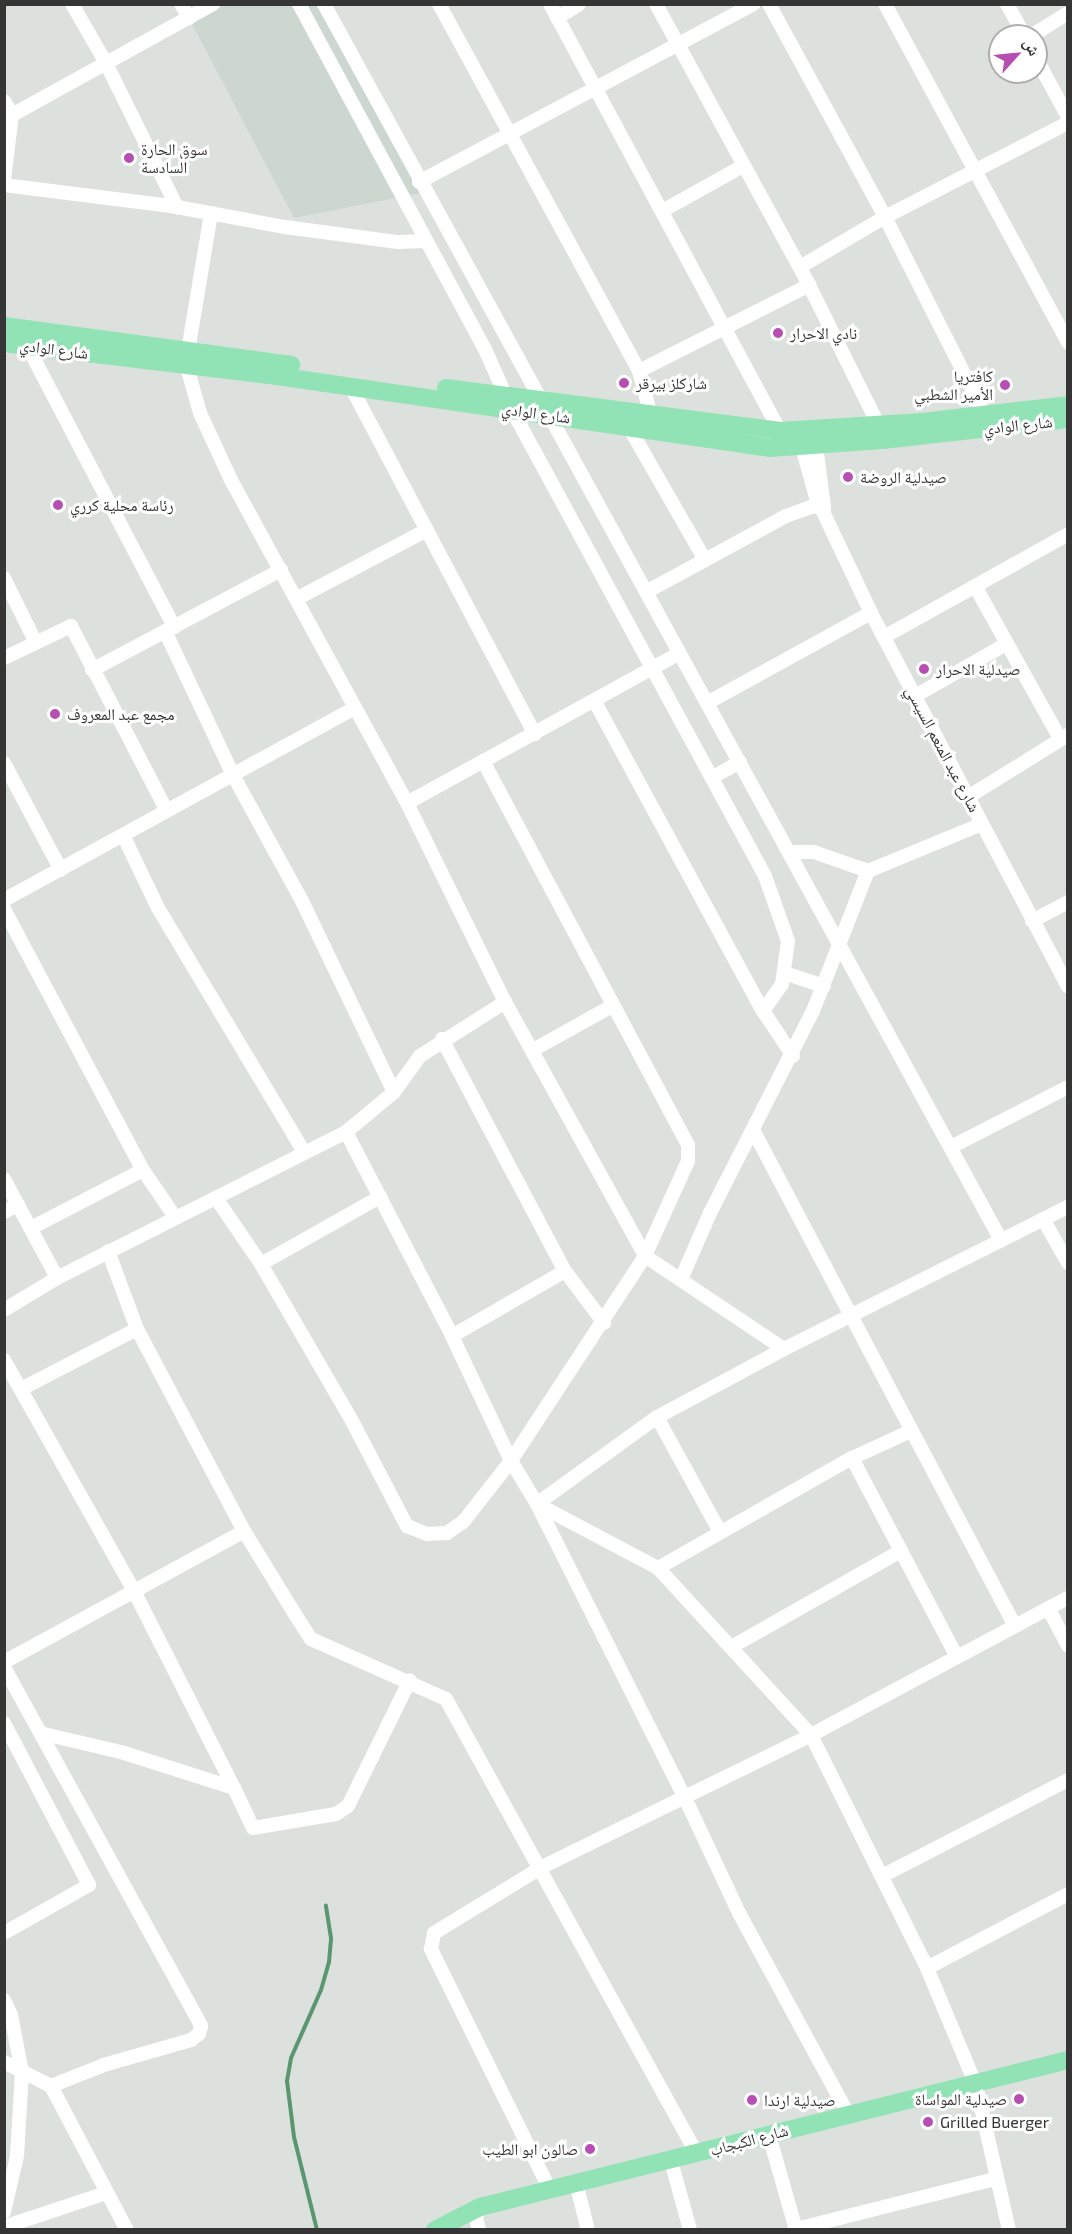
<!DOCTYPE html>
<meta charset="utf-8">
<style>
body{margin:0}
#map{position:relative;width:1072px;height:2234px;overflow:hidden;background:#dde1de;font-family:"Exo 2","Noto Naskh Arabic",sans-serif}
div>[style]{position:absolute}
.built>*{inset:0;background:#ccd7d0}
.stream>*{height:4px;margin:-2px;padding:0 2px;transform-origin:2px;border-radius:2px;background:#5a9771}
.minor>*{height:14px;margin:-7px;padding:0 7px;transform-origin:7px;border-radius:7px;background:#fff}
.major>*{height:18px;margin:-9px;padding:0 9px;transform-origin:9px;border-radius:9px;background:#91e3b6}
.dots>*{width:16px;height:16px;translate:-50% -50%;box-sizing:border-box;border:3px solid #fff;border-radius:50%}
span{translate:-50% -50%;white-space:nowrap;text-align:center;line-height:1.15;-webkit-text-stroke:6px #fff;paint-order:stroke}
.poi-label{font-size:16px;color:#343534}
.left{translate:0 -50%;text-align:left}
.right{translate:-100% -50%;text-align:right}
.street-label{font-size:16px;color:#343534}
.frame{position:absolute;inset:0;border:6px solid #343534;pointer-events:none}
.north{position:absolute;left:988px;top:24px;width:60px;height:60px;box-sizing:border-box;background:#fff;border:2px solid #aeaeae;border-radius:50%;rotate:63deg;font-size:16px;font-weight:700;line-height:24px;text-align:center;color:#343534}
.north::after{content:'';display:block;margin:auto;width:21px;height:27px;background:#b74fb3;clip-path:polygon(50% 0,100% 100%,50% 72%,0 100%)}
</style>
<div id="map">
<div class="built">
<i style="clip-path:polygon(223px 5px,316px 5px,421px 193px,294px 218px,191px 22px)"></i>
</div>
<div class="stream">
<i style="left:317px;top:2230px;width:96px;rotate:-103.9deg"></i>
<i style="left:294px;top:2137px;width:56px;rotate:-97.1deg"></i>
<i style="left:287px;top:2081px;width:23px;rotate:-80deg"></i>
<i style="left:291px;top:2058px;width:74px;rotate:-66.2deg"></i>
<i style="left:321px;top:1990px;width:29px;rotate:-74deg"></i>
<i style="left:329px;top:1962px;width:24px;rotate:-85deg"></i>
<i style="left:331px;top:1938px;width:33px;rotate:-99deg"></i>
</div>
<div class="minor">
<i style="left:72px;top:4px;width:68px;rotate:60deg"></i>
<i style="left:106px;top:63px;width:161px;rotate:63.8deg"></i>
<i style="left:181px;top:4px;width:16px;rotate:60deg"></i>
<i style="left:299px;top:4px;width:390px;rotate:61.7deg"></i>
<i style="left:484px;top:347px;width:69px;rotate:66deg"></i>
<i style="left:512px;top:410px;width:530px;rotate:61.5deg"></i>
<i style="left:765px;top:876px;width:69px;rotate:70.5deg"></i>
<i style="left:788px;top:941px;width:43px;rotate:97.9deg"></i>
<i style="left:782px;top:984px;width:33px;rotate:125deg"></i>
<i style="left:324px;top:4px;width:1409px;rotate:61.29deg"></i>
<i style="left:439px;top:4px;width:418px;rotate:61.4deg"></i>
<i style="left:639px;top:371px;width:47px;rotate:75.1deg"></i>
<i style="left:550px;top:4px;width:485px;rotate:61.7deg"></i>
<i style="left:656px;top:4px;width:320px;rotate:61.4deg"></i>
<i style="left:809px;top:285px;width:157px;rotate:63.6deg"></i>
<i style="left:769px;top:4px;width:243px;rotate:61.4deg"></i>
<i style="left:885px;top:217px;width:222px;rotate:63.2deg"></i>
<i style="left:885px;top:4px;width:385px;rotate:61.6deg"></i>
<i style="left:1007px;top:4px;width:37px;rotate:61deg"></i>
<i style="left:557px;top:18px;width:26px;rotate:-32deg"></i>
<i style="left:1031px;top:36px;width:44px;rotate:-31.9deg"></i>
<i style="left:1036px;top:58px;width:67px;rotate:61.5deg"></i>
<i style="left:4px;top:101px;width:16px;rotate:60deg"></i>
<i style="left:12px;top:115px;width:230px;rotate:-28.9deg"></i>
<i style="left:4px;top:179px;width:64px;rotate:-82.9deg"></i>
<i style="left:419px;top:182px;width:379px;rotate:-28deg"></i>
<i style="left:4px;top:185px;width:174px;rotate:7.2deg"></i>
<i style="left:177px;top:207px;width:110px;rotate:10.5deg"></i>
<i style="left:285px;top:227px;width:114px;rotate:7.6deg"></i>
<i style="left:398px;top:242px;width:28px;rotate:-2deg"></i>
<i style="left:664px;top:210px;width:90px;rotate:-29.1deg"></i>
<i style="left:800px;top:267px;width:99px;rotate:-30.5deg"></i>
<i style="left:885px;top:217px;width:206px;rotate:-27.2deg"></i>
<i style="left:29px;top:338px;width:19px;rotate:78deg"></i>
<i style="left:33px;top:357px;width:305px;rotate:62.4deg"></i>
<i style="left:188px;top:351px;width:140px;rotate:-80.5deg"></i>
<i style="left:187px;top:367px;width:48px;rotate:74.2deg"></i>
<i style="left:200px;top:413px;width:74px;rotate:65.2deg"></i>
<i style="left:231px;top:480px;width:368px;rotate:61.4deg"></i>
<i style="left:407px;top:803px;width:222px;rotate:63.8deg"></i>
<i style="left:505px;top:1002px;width:290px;rotate:61.1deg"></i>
<i style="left:645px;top:1256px;width:167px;rotate:33.8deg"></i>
<i style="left:784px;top:1349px;width:318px;rotate:-26.6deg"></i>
<i style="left:639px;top:371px;width:191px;rotate:-26.8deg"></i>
<i style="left:351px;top:387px;width:393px;rotate:62.1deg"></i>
<i style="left:630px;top:429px;width:151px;rotate:60.2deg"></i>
<i style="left:816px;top:446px;width:62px;rotate:82.5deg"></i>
<i style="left:802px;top:447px;width:52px;rotate:74.4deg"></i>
<i style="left:816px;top:497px;width:128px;rotate:64.6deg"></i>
<i style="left:871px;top:613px;width:422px;rotate:62.2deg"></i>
<i style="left:4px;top:578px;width:72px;rotate:63.8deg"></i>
<i style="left:975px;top:586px;width:175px;rotate:60.9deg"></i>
<i style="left:646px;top:592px;width:159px;rotate:-28.5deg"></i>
<i style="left:786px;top:516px;width:29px;rotate:-20deg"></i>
<i style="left:813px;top:506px;width:11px;rotate:15deg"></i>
<i style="left:296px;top:599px;width:148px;rotate:-27.8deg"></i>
<i style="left:165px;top:631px;width:159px;rotate:64.7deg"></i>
<i style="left:233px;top:775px;width:144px;rotate:61.3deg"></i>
<i style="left:302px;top:901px;width:212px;rotate:64.3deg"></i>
<i style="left:884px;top:637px;width:211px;rotate:-29.2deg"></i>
<i style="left:4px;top:658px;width:74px;rotate:-25.5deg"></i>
<i style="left:71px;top:626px;width:208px;rotate:62.6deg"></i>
<i style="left:92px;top:670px;width:214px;rotate:-27.9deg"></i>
<i style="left:915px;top:696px;width:105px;rotate:-29.7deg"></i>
<i style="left:595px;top:702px;width:352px;rotate:61.5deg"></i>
<i style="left:763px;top:1011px;width:54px;rotate:56.3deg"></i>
<i style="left:707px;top:703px;width:187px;rotate:-28.8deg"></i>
<i style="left:483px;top:761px;width:435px;rotate:61.9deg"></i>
<i style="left:688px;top:1145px;width:16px;rotate:90deg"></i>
<i style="left:688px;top:1161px;width:104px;rotate:114.4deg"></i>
<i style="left:645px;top:1256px;width:245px;rotate:123.2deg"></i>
<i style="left:4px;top:763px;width:121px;rotate:62deg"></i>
<i style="left:713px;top:777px;width:31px;rotate:-29deg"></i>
<i style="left:968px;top:797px;width:118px;rotate:-31.8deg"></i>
<i style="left:407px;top:803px;width:311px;rotate:-28.8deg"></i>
<i style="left:123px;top:835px;width:81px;rotate:64.4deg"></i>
<i style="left:158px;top:908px;width:284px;rotate:59.1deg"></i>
<i style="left:789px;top:852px;width:25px"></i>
<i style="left:814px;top:852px;width:57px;rotate:19.4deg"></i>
<i style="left:868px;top:871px;width:123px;rotate:-22.4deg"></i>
<i style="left:4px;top:900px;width:398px;rotate:-28.7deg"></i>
<i style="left:4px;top:909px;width:296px;rotate:62deg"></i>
<i style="left:143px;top:1170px;width:57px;rotate:55.8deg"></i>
<i style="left:1032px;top:921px;width:41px;rotate:-27.8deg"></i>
<i style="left:784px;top:973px;width:42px;rotate:18deg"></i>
<i style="left:442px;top:1039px;width:263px;rotate:62.1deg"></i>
<i style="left:565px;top:1271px;width:65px;rotate:53.1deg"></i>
<i style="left:533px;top:1050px;width:90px;rotate:-29.1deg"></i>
<i style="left:753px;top:1130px;width:561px;rotate:62.16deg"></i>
<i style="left:346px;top:1132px;width:230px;rotate:62.5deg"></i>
<i style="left:452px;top:1336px;width:138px;rotate:64.7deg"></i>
<i style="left:951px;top:1147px;width:131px;rotate:-27.1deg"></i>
<i style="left:4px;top:1179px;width:112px;rotate:61.8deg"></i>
<i style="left:216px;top:1198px;width:80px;rotate:55.7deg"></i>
<i style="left:261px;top:1264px;width:181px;rotate:59.9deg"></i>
<i style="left:352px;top:1421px;width:119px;rotate:62.4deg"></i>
<i style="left:407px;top:1526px;width:22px;rotate:22deg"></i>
<i style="left:427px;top:1534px;width:20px;rotate:-3deg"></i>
<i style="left:447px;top:1533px;width:19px;rotate:-35deg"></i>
<i style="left:463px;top:1522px;width:78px;rotate:-51.8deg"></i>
<i style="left:511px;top:1461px;width:50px;rotate:58.8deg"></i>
<i style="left:537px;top:1504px;width:137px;rotate:27.9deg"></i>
<i style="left:658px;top:1568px;width:226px;rotate:47.5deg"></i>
<i style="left:811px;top:1735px;width:260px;rotate:63.5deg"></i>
<i style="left:927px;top:1968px;width:127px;rotate:67.3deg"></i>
<i style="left:976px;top:2085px;width:149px;rotate:77.2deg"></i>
<i style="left:4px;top:1212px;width:16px;rotate:-27deg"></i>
<i style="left:1043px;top:1219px;width:51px;rotate:60.4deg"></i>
<i style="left:31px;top:1228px;width:126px;rotate:-27.4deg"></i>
<i style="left:108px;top:1251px;width:83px;rotate:69.6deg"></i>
<i style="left:137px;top:1329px;width:229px;rotate:62.1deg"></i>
<i style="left:244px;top:1531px;width:100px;rotate:58.5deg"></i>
<i style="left:296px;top:1616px;width:27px;rotate:57deg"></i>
<i style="left:311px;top:1639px;width:148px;rotate:24deg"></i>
<i style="left:446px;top:1699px;width:520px;rotate:61.12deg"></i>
<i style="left:261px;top:1264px;width:137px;rotate:-29.4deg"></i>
<i style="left:682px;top:1277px;width:70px;rotate:-66.4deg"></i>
<i style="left:710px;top:1213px;width:227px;rotate:-63deg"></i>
<i style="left:813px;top:1011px;width:150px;rotate:-68.6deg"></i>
<i style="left:4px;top:1310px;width:62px;rotate:-31.1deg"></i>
<i style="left:57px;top:1278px;width:324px;rotate:-26.8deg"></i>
<i style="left:346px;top:1132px;width:62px;rotate:-39.8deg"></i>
<i style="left:394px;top:1092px;width:44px;rotate:-54.2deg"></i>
<i style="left:420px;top:1056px;width:101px;rotate:-32.4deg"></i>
<i style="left:452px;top:1336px;width:130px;rotate:-29.9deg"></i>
<i style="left:784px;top:1349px;width:144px;rotate:151.8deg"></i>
<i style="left:657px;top:1417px;width:148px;rotate:144.1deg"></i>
<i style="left:537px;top:1504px;width:329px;rotate:63.3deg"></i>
<i style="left:685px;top:1798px;width:127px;rotate:64.8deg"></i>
<i style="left:739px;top:1913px;width:231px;rotate:61.5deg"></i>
<i style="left:4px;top:1360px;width:263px;rotate:60.6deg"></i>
<i style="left:133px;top:1589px;width:223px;rotate:63.1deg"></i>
<i style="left:23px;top:1388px;width:128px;rotate:-27.4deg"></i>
<i style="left:657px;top:1417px;width:131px;rotate:61.3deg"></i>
<i style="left:852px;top:1458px;width:225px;rotate:62.2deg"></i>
<i style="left:658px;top:1568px;width:223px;rotate:-29.6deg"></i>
<i style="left:852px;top:1458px;width:65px;rotate:-24.6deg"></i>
<i style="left:1048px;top:1608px;width:43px;rotate:62.2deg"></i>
<i style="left:733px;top:1646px;width:193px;rotate:-29.5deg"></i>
<i style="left:4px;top:1662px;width:273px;rotate:-28.6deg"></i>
<i style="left:4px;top:1667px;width:409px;rotate:61.2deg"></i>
<i style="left:201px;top:2026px;width:8px;rotate:104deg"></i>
<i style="left:199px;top:2034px;width:10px;rotate:143deg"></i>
<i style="left:191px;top:2040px;width:91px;rotate:164deg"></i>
<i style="left:104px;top:2065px;width:57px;rotate:158.4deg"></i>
<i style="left:4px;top:1723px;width:183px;rotate:62.3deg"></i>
<i style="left:89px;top:1885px;width:98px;rotate:150.5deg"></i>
<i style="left:44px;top:1734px;width:79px;rotate:13.2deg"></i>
<i style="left:121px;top:1752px;width:119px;rotate:17.7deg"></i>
<i style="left:234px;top:1788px;width:44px;rotate:64.6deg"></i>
<i style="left:253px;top:1828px;width:84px;rotate:-9.6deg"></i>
<i style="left:336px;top:1814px;width:14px;rotate:-34deg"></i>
<i style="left:348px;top:1806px;width:140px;rotate:-63.8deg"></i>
<i style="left:882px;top:1876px;width:209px;rotate:-27.3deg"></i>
<i style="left:927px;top:1968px;width:159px;rotate:-27.7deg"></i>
<i style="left:4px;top:2000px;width:17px;rotate:65deg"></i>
<i style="left:11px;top:2015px;width:58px;rotate:79.1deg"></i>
<i style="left:22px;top:2072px;width:84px;rotate:93.4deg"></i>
<i style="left:17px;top:2156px;width:57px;rotate:103.1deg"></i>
<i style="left:4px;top:2062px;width:53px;rotate:27.1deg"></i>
<i style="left:51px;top:2086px;width:163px;rotate:62.2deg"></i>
<i style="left:769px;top:2135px;width:99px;rotate:74.1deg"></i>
<i style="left:671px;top:2161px;width:72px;rotate:74.6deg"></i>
<i style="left:576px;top:2183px;width:49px;rotate:75.7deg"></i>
<i style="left:550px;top:2190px;width:269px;rotate:-116.3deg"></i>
<i style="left:431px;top:1949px;width:16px;rotate:-79deg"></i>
<i style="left:434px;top:1933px;width:127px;rotate:-31.4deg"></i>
<i style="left:542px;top:1867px;width:300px;rotate:-26.1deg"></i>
<i style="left:811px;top:1735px;width:291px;rotate:-28.1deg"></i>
<i style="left:4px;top:2227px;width:108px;rotate:-18.4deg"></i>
<i style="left:796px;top:2229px;width:205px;rotate:-14.1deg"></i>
<i style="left:479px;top:2230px;width:12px;rotate:-104deg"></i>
<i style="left:476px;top:2218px;width:12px;rotate:-70deg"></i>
</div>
<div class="major">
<i style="left:4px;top:326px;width:290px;rotate:7.7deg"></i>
<i style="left:4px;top:343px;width:275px;rotate:6.9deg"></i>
<i style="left:277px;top:376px;width:498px;rotate:8.3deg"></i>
<i style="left:770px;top:448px;width:113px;rotate:-4deg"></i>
<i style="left:883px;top:440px;width:186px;rotate:-6.5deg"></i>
<i style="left:446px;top:388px;width:337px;rotate:7.3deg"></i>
<i style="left:780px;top:431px;width:142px;rotate:-3.6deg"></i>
<i style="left:922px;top:422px;width:147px;rotate:-6.6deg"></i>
<i style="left:435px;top:2230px;width:51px;rotate:-27.1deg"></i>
<i style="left:480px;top:2207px;width:606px;rotate:-14.04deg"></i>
</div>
<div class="dots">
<i style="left:129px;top:158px;background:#b74fb3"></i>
<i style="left:778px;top:333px;background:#b74fb3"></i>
<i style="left:624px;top:383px;background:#b74fb3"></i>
<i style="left:1005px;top:385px;background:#b74fb3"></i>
<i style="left:848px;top:477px;background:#b74fb3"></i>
<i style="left:58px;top:505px;background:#b74fb3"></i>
<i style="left:924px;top:669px;background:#b74fb3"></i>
<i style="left:55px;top:714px;background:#b74fb3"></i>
<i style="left:1019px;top:2099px;background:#b74fb3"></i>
<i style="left:752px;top:2100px;background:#b74fb3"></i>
<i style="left:928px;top:2122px;background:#b74fb3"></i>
<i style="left:590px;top:2149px;background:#b74fb3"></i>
</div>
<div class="poi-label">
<span class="left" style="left:141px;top:158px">سوق الحارة<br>السادسة</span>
<span class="left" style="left:790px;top:333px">نادي الاحرار</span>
<span class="right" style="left:993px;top:385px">كافتريا<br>الأمير الشطبي</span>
<span class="left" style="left:636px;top:383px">شاركلز بيرقر</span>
<span class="left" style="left:860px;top:477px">صيدلية الروضة</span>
<span class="left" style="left:70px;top:505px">رئاسة محلية كرري</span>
<span class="left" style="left:936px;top:669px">صيدلية الاحرار</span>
<span class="left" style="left:67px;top:714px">مجمع عبد المعروف</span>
<span class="right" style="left:1007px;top:2099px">صيدلية المواساة</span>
<span class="left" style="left:764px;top:2100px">صيدلية ارندا</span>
<span class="left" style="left:940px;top:2122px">Grilled Buerger</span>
<span class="right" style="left:578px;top:2149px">صالون ابو الطيب</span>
</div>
<div class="street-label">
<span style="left:54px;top:349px;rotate:7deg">شارع الوادي</span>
<span style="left:536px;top:413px;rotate:8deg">شارع الوادي</span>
<span style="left:1018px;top:425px;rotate:-6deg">شارع الوادي</span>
<span style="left:943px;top:749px;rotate:62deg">شارع عبد المنعم السيسي</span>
<span style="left:749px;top:2140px;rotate:-15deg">شارع الكبجاب</span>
</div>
<div class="frame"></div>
<div class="north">ش</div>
</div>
